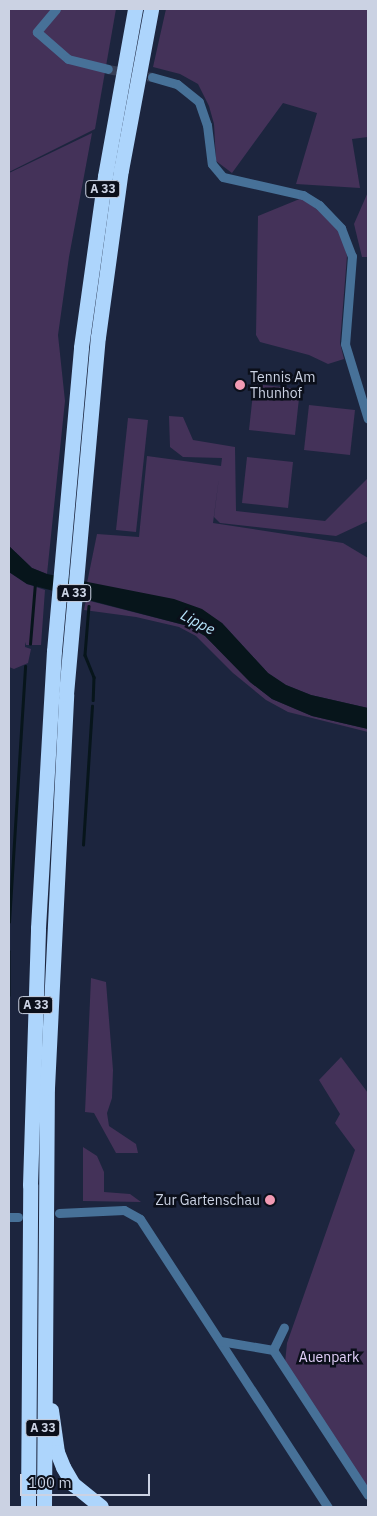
<!DOCTYPE html>
<style>
body{margin:0}
#map{position:relative;width:377px;height:1516px;overflow:hidden;background:#1c253e;font-family:"IBM Plex Sans",sans-serif}
div>[style]{position:absolute}
.green>*{inset:0;background:#443259}
.water>*{inset:0;background:#07151b}
.stream>*{height:2.5px;margin:-1.25px;padding:0 1.25px;transform-origin:1.25px;border-radius:1.25px;background:#07151b}
.street-tunnel>*{height:9px;margin-top:-4.5px;transform-origin:0;background:repeating-linear-gradient(90deg,#363f57 0 9px,transparent 0 13.5px)}
.street>*{height:9px;margin:-4.5px;padding:0 4.5px;transform-origin:4.5px;border-radius:4.5px;background:#477198}
.highway>*{height:15px;margin:-7.5px;padding:0 7.5px;transform-origin:7.5px;border-radius:7.5px;background:#add5fc}
.dots>*{width:14px;height:14px;translate:-50% -50%;box-sizing:border-box;border:2px solid #0b0f1a;border-radius:50%}
span{translate:-50% -50%;white-space:nowrap;text-align:center;line-height:1.15;-webkit-text-stroke:5px #0b0f1a;paint-order:stroke}
.shield-label span{padding:1px 4px;background:#0b0f1a;border:1px solid;border-radius:4px;-webkit-text-stroke-width:0}
.shield-label{font-size:12px;color:#cbd2e3;font-weight:700}
.poi-label{font-size:14px;color:#cbd2e3}
.left{translate:0 -50%;text-align:left}
.right{translate:-100% -50%;text-align:right}
.park-label{font-size:14px;color:#e1cff8}
.water-label{font-size:15px;color:#b7e6fd;font-style:italic}
.frame{position:absolute;inset:0;border:10px solid #cbd2e3;pointer-events:none}
.scale{position:absolute;left:20px;top:1474px;width:130px;height:22px;box-sizing:border-box;border:2px solid #cbd2e3;border-top:0;padding-left:6px;font-size:15px;line-height:18px;white-space:nowrap;color:#cbd2e3;-webkit-text-stroke:4px #0b0f1a;paint-order:stroke}
</style>
<div id="map">
<div class="green">
<i style="clip-path:polygon(9px 9px,116px 9px,95px 129px,9px 172px)"></i>
<i style="clip-path:polygon(166px 9px,368px 9px,368px 137px,352px 139px,360px 188px,296px 184px,317px 113px,283px 103px,232px 173px,216px 161px,214px 124px,209px 106px,198px 84px,180px 74px,153px 67px)"></i>
<i style="clip-path:polygon(92px 133px,69px 257px,58px 335px,65px 401px,47px 574px,32px 568px,9px 546px,9px 173px)"></i>
<i style="clip-path:polygon(368px 192px,368px 257px,362px 257px,354px 224px)"></i>
<i style="clip-path:polygon(302px 198px,332px 221px,343px 240px,347px 256px,340px 343px,344px 359px,328px 364px,309px 355px,260px 342px,256px 335px,258px 216px)"></i>
<i style="clip-path:polygon(254px 384px,300px 389px,295px 435px,249px 430px)"></i>
<i style="clip-path:polygon(309px 405px,355px 410px,350px 455px,304px 450px)"></i>
<i style="clip-path:polygon(169px 416px,183px 417px,193px 440px,235px 447px,236px 511px,325px 521px,368px 478px,368px 521px,336px 536px,220px 523px,214px 517px,219px 477px,213px 523px,343px 543px,368px 558px,368px 708px,311px 695px,286px 685px,268px 673px,222px 623px,87px 583px,97px 534px,139px 537px,147px 456px,221px 466px,222px 458px,183px 457px,170px 447px)"></i>
<i style="clip-path:polygon(128px 418px,148px 420px,136px 532px,116px 530px)"></i>
<i style="clip-path:polygon(247px 457px,293px 462px,288px 508px,242px 503px)"></i>
<i style="clip-path:polygon(9px 572px,27px 584px,45px 590px,41px 645px,26px 645px,25px 642px,25px 647px,31px 649px,28px 663px,14px 669px,9px 667px)"></i>
<i style="clip-path:polygon(86px 600px,188px 626px,205px 636px,250px 682px,272px 699px,312px 716px,368px 729px,368px 732px,288px 712px,266px 700px,233px 673px,196px 636px,179px 627px,136px 617px,84px 610px)"></i>
<i style="clip-path:polygon(91px 978px,106px 982px,113px 1070px,112px 1098px,107px 1113px,109px 1126px,136px 1144px,138px 1153px,116px 1153px,94px 1113px,85px 1112px)"></i>
<i style="clip-path:polygon(341px 1057px,368px 1093px,368px 1488px,285px 1363px,287px 1343px,355px 1150px,335px 1123px,340px 1114px,319px 1080px)"></i>
<i style="clip-path:polygon(83px 1147px,97px 1156px,104px 1172px,104px 1192px,130px 1194px,141px 1202px,83px 1201px)"></i>
</div>
<div class="water">
<i style="clip-path:polygon(9px 546px,32px 568px,47px 574px,174px 599px,202px 609px,222px 623px,268px 673px,286px 685px,311px 695px,368px 708px,368px 729px,312px 716px,272px 699px,250px 682px,205px 636px,188px 626px,27px 584px,9px 572px)"></i>
</div>
<div class="stream">
<i style="left:89px;top:606px;width:49px;rotate:94.7deg"></i>
<i style="left:85px;top:655px;width:24px;rotate:68deg"></i>
<i style="left:94px;top:677px;width:23px;rotate:92deg"></i>
<i style="left:30px;top:644px;width:61px;rotate:-85.3deg"></i>
<i style="left:83px;top:845px;width:139px;rotate:-86.3deg"></i>
<i style="left:9px;top:922px;width:256px;rotate:-86.4deg"></i>
<i style="left:9px;top:951px;width:44px;rotate:90deg"></i>
</div>
<div class="street-tunnel">
<i style="left:108px;top:69px;width:45px;rotate:10.3deg"></i>
</div>
<div class="street">
<i style="left:56px;top:9px;width:30px;rotate:130deg"></i>
<i style="left:37px;top:32px;width:41px;rotate:41.1deg"></i>
<i style="left:68px;top:59px;width:41px;rotate:14deg"></i>
<i style="left:152px;top:77px;width:26px;rotate:16deg"></i>
<i style="left:177px;top:84px;width:28px;rotate:39deg"></i>
<i style="left:199px;top:102px;width:24px;rotate:71deg"></i>
<i style="left:207px;top:125px;width:39px;rotate:83deg"></i>
<i style="left:212px;top:164px;width:17px;rotate:50deg"></i>
<i style="left:223px;top:177px;width:82px;rotate:12.7deg"></i>
<i style="left:303px;top:195px;width:19px;rotate:32deg"></i>
<i style="left:319px;top:205px;width:32px;rotate:46deg"></i>
<i style="left:341px;top:228px;width:30px;rotate:69deg"></i>
<i style="left:352px;top:256px;width:88px;rotate:94.5deg"></i>
<i style="left:345px;top:344px;width:78px;rotate:73deg"></i>
<i style="left:59px;top:1213px;width:65px;rotate:-2.6deg"></i>
<i style="left:124px;top:1210px;width:18px;rotate:29deg"></i>
<i style="left:140px;top:1219px;width:344px;rotate:56.9deg"></i>
<i style="left:9px;top:1217px;width:9px"></i>
<i style="left:220px;top:1341px;width:54px;rotate:9.6deg"></i>
<i style="left:273px;top:1350px;width:173px;rotate:56.8deg"></i>
<i style="left:273px;top:1350px;width:25px;rotate:-64deg"></i>
</div>
<div class="highway">
<i style="left:51px;top:1410px;width:42px;rotate:81.9deg"></i>
<i style="left:57px;top:1452px;width:16px;rotate:68deg"></i>
<i style="left:63px;top:1467px;width:20px;rotate:60deg"></i>
<i style="left:73px;top:1484px;width:36px;rotate:39deg"></i>
<i style="left:28px;top:1507px;width:322px;rotate:-89.6deg"></i>
<i style="left:30px;top:1185px;width:257px;rotate:-88.2deg"></i>
<i style="left:38px;top:928px;width:277px;rotate:-86.7deg"></i>
<i style="left:54px;top:651px;width:305px;rotate:-84.9deg"></i>
<i style="left:81px;top:347px;width:173px;rotate:-82deg"></i>
<i style="left:105px;top:176px;width:170px;rotate:-79.8deg"></i>
<i style="left:44px;top:1507px;width:419px;rotate:-89.6deg"></i>
<i style="left:47px;top:1088px;width:394px;rotate:-87.2deg"></i>
<i style="left:66px;top:694px;width:358px;rotate:-84.9deg"></i>
<i style="left:98px;top:337px;width:169px;rotate:-82.2deg"></i>
<i style="left:121px;top:170px;width:164px;rotate:-79.4deg"></i>
</div>
<div class="dots">
<i style="left:240px;top:385px;background:#f19ab3"></i>
<i style="left:270px;top:1200px;background:#f19ab3"></i>
</div>
<div class="shield-label">
<span style="left:103px;top:189px">A 33</span>
<span style="left:74px;top:593px">A 33</span>
<span style="left:36px;top:1005px">A 33</span>
<span style="left:43px;top:1428px">A 33</span>
</div>
<div class="poi-label">
<span class="left" style="left:250px;top:385px">Tennis Am<br>Thunhof</span>
<span class="right" style="left:260px;top:1200px">Zur Gartenschau</span>
</div>
<div class="park-label">
<span style="left:329px;top:1357px">Auenpark</span>
</div>
<div class="water-label">
<span style="left:198px;top:622px;rotate:28deg">Lippe</span>
</div>
<div class="frame"></div>
<div class="scale">100 m</div>
</div>
